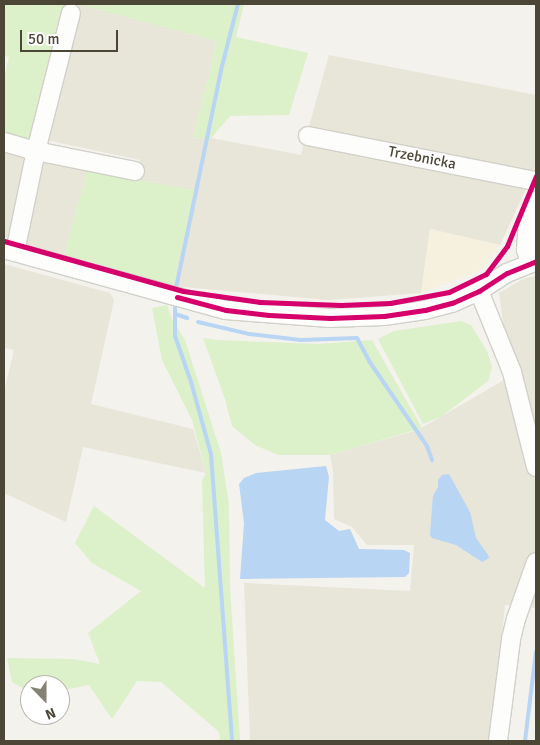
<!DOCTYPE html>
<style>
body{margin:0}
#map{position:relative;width:540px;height:745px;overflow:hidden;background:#f3f2ec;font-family:Signika,sans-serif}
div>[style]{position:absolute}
.residential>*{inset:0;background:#e8e5d9}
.commercial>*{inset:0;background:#f6f0de}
.green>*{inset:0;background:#dcf0ca}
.water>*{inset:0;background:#b9d5f4}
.stream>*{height:4px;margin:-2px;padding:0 2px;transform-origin:2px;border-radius:2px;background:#b9d5f4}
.roads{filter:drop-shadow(1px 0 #d1d0c9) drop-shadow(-1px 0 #d1d0c9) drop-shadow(0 1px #d1d0c9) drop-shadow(0 -1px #d1d0c9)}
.minor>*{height:18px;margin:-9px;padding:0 9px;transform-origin:9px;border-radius:9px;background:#fdfdfc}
.cycleway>*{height:5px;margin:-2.5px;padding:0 2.5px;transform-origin:2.5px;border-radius:2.5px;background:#d6006c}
span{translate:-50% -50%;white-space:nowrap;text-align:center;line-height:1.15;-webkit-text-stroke:4px #fff;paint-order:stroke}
.street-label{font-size:15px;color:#4b4636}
.frame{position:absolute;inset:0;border:5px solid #4b4636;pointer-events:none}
.north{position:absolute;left:20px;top:675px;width:50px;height:50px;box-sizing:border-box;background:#fff;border:1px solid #b7b5af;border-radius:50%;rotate:158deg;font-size:14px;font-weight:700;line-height:20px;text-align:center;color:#4b4636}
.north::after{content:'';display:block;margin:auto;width:18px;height:22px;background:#868276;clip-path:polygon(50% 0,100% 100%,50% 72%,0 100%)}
.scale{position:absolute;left:20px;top:30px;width:98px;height:22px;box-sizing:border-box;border:2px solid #4b4636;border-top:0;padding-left:6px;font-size:15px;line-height:18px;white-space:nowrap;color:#4b4636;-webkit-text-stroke:4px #fff;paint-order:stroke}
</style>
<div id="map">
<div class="residential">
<i style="clip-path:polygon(79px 4px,217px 41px,193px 138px,211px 138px,301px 155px,329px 55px,536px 95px,536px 167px,500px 245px,430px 229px,421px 293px,328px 300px,173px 286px,194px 190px,137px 180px,140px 160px,46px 140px)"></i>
<i style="clip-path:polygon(4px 148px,20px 152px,27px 164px,9px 238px,4px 237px)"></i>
<i style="clip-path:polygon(50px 160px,88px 168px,64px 256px,20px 244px,39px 166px)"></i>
<i style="clip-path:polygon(4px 264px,110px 293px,114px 300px,91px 404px,193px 429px,206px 473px,83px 447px,66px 522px,4px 493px,4px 392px,14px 350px,4px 348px)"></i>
<i style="clip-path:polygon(536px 276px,536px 608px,505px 605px,491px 741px,250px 741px,244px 583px,410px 591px,414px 545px,367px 545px,352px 527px,334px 519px,333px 471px,330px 455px,418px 430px,504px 380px,519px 375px,504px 329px,499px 293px,525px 278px)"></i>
</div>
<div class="commercial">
<i style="clip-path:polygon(430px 229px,500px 245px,481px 270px,421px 293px)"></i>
</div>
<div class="green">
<i style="clip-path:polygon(4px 4px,66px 4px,35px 134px,27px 140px,4px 136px,4px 79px,9px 57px,4px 56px)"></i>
<i style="clip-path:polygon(77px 4px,244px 4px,236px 37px,308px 53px,289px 115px,230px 116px,211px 138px,193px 138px,217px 41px)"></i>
<i style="clip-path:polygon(88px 168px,137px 180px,195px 190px,173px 286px,85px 260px,64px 256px)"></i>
<i style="clip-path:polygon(167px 305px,172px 319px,185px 340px,221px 453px,229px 504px,230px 587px,240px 741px,220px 741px,219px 732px,161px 682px,137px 681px,112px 719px,89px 685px,60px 691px,60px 685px,30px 685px,30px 692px,12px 682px,7px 658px,73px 659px,100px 664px,88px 633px,141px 591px,92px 563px,75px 543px,94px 506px,205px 588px,202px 481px,206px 473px,192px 420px,162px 360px,152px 308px)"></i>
<i style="clip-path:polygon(461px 321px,471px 325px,487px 351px,492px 367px,488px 381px,442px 416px,423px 424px,378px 339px,394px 331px)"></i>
<i style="clip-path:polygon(203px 338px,217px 340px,319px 344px,372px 340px,422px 428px,330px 455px,278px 455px,255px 445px,232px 426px,225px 399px)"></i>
</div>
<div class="water">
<i style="clip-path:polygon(326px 466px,329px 477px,325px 520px,339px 531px,350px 529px,359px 549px,404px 550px,410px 553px,409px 573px,405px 577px,240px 579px,244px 523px,239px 484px,244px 478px,256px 473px)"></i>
<i style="clip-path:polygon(449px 474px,470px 512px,476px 538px,488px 555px,489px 558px,482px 562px,456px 545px,432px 538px,430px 535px,432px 508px,433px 496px,438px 487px,438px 480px,442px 475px)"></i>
</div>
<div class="stream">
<i style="left:176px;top:288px;width:223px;rotate:-78.3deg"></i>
<i style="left:221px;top:70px;width:68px;rotate:-75.6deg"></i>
<i style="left:175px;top:306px;width:30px;rotate:90deg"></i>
<i style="left:175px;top:336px;width:49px;rotate:70.8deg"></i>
<i style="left:191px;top:382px;width:75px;rotate:74.5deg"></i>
<i style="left:211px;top:454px;width:288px;rotate:85.8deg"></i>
<i style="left:175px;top:314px;width:13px;rotate:18deg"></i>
<i style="left:198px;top:322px;width:52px;rotate:13.2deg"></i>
<i style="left:249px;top:334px;width:52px;rotate:6.6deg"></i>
<i style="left:301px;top:340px;width:56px;rotate:-2deg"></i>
<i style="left:357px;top:338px;width:26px;rotate:62deg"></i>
<i style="left:369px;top:361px;width:103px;rotate:55.7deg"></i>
<i style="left:427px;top:446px;width:15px;rotate:70deg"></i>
<i style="left:525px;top:741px;width:90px;rotate:-83deg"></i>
</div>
<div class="roads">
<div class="minor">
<i style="left:308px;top:136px;width:232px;rotate:11.2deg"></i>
<i style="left:4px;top:142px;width:33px;rotate:16deg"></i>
<i style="left:36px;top:151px;width:142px;rotate:-75.8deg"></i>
<i style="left:4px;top:249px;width:230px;rotate:15.4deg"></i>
<i style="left:226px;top:310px;width:104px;rotate:4.4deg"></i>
<i style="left:330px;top:318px;width:54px;rotate:-2.1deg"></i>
<i style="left:384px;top:316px;width:41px;rotate:-8.3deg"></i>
<i style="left:425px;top:310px;width:28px;rotate:-15deg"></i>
<i style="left:452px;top:303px;width:30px;rotate:-24deg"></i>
<i style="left:479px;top:291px;width:33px;rotate:-33deg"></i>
<i style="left:507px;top:273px;width:31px;rotate:-22deg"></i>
<i style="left:15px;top:252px;width:103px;rotate:-78.3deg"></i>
<i style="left:36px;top:151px;width:101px;rotate:11.4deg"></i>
<i style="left:530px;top:262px;width:13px;rotate:-108deg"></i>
<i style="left:526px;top:250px;width:29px;rotate:-86deg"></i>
<i style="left:528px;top:221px;width:22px;rotate:-68deg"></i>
<i style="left:479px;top:291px;width:87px;rotate:67.8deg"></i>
<i style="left:512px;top:372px;width:98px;rotate:75.8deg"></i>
<i style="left:498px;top:741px;width:103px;rotate:-82.7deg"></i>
<i style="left:511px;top:639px;width:21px;rotate:-76deg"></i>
<i style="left:516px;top:619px;width:60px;rotate:-70.7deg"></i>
</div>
</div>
<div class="cycleway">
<i style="left:4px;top:241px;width:186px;rotate:15.6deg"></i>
<i style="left:183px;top:291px;width:78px;rotate:8.1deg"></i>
<i style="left:260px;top:302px;width:81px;rotate:2.1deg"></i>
<i style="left:341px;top:305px;width:49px;rotate:-2.3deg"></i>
<i style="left:390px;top:303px;width:60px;rotate:-10.6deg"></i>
<i style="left:449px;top:292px;width:41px;rotate:-25.9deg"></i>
<i style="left:486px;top:274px;width:35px;rotate:-53deg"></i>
<i style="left:507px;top:246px;width:76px;rotate:-67.5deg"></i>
<i style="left:177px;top:297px;width:51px;rotate:14.9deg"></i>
<i style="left:226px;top:310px;width:43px;rotate:6.6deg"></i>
<i style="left:269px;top:315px;width:61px;rotate:2.8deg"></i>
<i style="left:330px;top:318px;width:54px;rotate:-2.1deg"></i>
<i style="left:384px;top:316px;width:41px;rotate:-8.3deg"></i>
<i style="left:425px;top:310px;width:28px;rotate:-15deg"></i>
<i style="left:452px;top:303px;width:30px;rotate:-24deg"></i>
<i style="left:479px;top:291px;width:33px;rotate:-33deg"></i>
<i style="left:507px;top:273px;width:31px;rotate:-22deg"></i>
</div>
<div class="street-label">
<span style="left:422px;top:158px;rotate:11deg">Trzebnicka</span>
</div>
<div class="frame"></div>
<div class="north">N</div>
<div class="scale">50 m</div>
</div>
